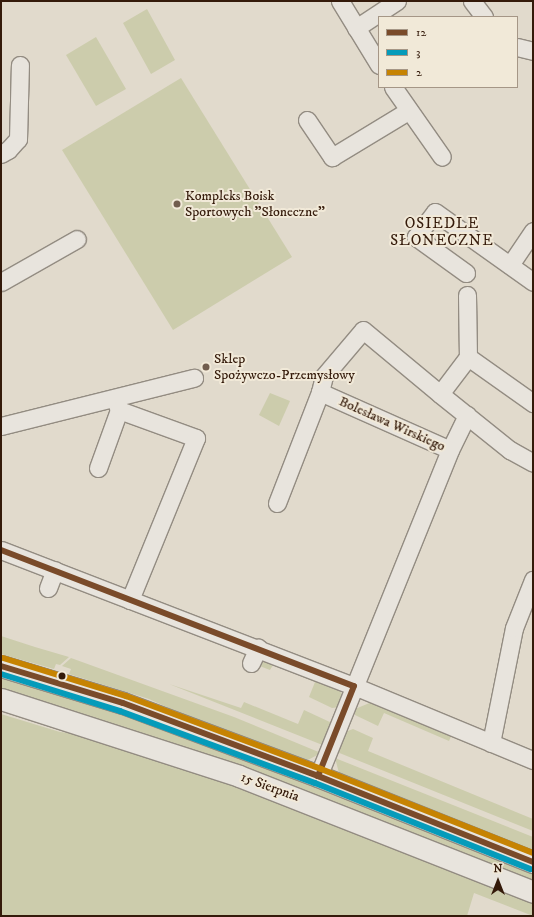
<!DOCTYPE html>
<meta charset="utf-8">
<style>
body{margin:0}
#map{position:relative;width:534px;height:917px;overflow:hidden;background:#e1dacc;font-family:"IM FELL DW Pica",serif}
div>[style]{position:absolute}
.green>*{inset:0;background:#ccccac}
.roads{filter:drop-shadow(1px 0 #938c82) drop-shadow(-1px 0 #938c82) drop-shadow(0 1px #938c82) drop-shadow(0 -1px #938c82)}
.minor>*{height:17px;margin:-8.5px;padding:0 8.5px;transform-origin:8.5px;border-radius:8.5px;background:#e8e4dd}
.tertiary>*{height:21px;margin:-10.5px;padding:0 10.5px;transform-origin:10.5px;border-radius:10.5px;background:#e8e4dd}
.bus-1>*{height:6px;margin:-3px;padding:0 3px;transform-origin:3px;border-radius:3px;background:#7a4b2a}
.bus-2>*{height:6px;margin:-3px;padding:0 3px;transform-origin:3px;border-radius:3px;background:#059bba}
.bus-3>*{height:6px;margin:-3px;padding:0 3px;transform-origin:3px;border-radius:3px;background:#c68302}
.dots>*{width:11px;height:11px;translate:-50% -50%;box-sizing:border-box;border:2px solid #f1e9d8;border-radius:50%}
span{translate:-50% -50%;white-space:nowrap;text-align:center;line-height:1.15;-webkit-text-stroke:4px #f1e9d8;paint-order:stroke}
.poi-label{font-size:14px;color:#341a0a}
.left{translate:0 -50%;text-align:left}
.street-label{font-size:14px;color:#341a0a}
.neighbourhood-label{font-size:15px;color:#341a0a;letter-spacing:1px}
.frame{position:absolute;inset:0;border:2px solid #341a0a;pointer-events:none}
.legend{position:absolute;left:378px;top:16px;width:140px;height:72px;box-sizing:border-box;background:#f1e9d8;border:1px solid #a59686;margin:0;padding:5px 7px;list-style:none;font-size:12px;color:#341a0a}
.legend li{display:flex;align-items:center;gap:8px;height:20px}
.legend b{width:20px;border:1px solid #a59686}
.north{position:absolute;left:478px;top:861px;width:40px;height:40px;-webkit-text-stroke:3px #f1e9d8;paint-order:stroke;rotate:0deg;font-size:11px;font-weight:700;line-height:16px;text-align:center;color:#341a0a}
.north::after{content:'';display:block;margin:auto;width:14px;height:18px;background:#341a0a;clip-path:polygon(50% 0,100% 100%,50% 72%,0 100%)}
</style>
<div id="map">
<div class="green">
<i style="clip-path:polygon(147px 9px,175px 60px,151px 74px,123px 23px)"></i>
<i style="clip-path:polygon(96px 37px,126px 89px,96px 106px,66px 55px)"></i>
<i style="clip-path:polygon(181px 78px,292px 257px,173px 330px,62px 150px)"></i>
<i style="clip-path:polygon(270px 393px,290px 401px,279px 426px,259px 415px)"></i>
<i style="clip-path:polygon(1px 636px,35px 647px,69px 657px,60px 665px,56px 664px,54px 669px,1px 654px)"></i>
<i style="clip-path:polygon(71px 658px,234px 717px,321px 753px,306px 761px,210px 727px,149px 699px,69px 674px,71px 669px,62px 666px)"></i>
<i style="clip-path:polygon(264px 660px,336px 686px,342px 694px,340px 707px,332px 708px,309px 697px,315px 682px,273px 665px,270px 670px,257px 665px)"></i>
<i style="clip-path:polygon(1px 677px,168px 729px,533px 870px,533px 885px,1px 691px)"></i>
<i style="clip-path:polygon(169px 684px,241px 708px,244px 702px,298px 724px,304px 710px,332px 723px,325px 746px)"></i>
<i style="clip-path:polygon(372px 702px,453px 732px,449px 741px,384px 713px,378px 726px,355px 715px,355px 709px)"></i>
<i style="clip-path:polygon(1px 714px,60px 732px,96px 736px,188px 765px,533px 901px,533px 916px,474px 893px,467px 916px,1px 916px)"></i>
<i style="clip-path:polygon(353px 729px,373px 738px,368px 751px,533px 819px,533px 831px,337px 752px,345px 732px)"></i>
<i style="clip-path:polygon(335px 758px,533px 837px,533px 854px,339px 773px)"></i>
</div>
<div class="roads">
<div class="minor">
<i style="left:340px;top:1px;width:75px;rotate:58.6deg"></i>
<i style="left:472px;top:1px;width:20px;rotate:53deg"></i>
<i style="left:356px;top:28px;width:49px;rotate:-33.4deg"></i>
<i style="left:517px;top:47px;width:16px;rotate:14deg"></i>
<i style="left:393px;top:87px;width:85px;rotate:55deg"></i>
<i style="left:307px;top:120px;width:45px;rotate:56deg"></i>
<i style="left:332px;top:157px;width:89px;rotate:-31.2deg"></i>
<i style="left:1px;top:154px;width:8px;rotate:-30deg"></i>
<i style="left:8px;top:150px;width:15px;rotate:-48deg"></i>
<i style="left:18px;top:139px;width:74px;rotate:-88.5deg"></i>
<i style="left:510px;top:265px;width:41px;rotate:-55.9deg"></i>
<i style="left:466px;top:273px;width:62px;rotate:-144.2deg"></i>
<i style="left:416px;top:237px;width:31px;rotate:-53deg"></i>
<i style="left:435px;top:212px;width:120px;rotate:35.5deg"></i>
<i style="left:1px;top:282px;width:87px;rotate:-29.5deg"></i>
<i style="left:467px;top:295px;width:62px;rotate:89.1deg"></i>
<i style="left:468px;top:357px;width:46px;rotate:127.1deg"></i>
<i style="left:440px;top:394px;width:90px;rotate:38.7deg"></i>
<i style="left:510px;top:450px;width:26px;rotate:29deg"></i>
<i style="left:468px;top:357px;width:80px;rotate:35.3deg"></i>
<i style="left:320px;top:392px;width:16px;rotate:-76deg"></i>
<i style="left:324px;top:376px;width:60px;rotate:-49.7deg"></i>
<i style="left:363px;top:330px;width:100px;rotate:39.7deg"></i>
<i style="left:115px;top:398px;width:13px;rotate:72deg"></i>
<i style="left:119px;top:410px;width:82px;rotate:20deg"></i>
<i style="left:196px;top:438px;width:175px;rotate:112.2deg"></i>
<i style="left:1px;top:426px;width:199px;rotate:-14deg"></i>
<i style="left:450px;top:450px;width:39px;rotate:-64deg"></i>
<i style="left:98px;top:468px;width:62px;rotate:-70.1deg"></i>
<i style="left:277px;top:503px;width:119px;rotate:-68.8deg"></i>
<i style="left:320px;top:392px;width:142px;rotate:24deg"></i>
<i style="left:450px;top:450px;width:352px;rotate:112deg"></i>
<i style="left:1px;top:550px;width:378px;rotate:21.1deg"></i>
<i style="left:354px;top:686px;width:194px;rotate:22.5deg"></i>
<i style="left:48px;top:588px;width:19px;rotate:-69deg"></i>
<i style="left:251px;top:663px;width:17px;rotate:-65deg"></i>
<i style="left:491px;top:743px;width:117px;rotate:-78.7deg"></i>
<i style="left:514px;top:628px;width:52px;rotate:-68.4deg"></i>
</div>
<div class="tertiary">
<i style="left:1px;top:666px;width:127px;rotate:16.9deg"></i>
<i style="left:123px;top:703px;width:208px;rotate:20.5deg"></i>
<i style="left:318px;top:776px;width:232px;rotate:21.8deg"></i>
<i style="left:1px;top:699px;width:250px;rotate:17.9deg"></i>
<i style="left:239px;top:776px;width:316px;rotate:21.5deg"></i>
</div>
</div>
<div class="bus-1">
<i style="left:1px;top:550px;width:378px;rotate:21.1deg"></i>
<i style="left:354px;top:686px;width:97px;rotate:111.8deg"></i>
<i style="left:1px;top:666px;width:127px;rotate:16.9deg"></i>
<i style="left:123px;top:703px;width:208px;rotate:20.5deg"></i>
<i style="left:318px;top:776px;width:232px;rotate:21.8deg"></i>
</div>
<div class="bus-2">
<i style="left:1px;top:674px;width:125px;rotate:17.3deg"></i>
<i style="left:120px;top:711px;width:208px;rotate:20.3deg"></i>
<i style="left:315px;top:783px;width:232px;rotate:21.8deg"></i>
</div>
<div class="bus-3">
<i style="left:3px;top:658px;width:129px;rotate:17.2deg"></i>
<i style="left:126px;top:696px;width:208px;rotate:20.5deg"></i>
<i style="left:321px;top:769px;width:228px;rotate:21.6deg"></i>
</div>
<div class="dots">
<i style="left:177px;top:204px;background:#715d4e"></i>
<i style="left:206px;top:367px;background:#715d4e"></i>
<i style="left:62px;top:676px;background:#341a0a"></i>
</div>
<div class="poi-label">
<span class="left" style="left:185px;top:204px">Kompleks Boisk<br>Sportowych "Słoneczne"</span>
<span class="left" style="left:214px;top:367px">Sklep<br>Spożywczo-Przemysłowy</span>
</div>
<div class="street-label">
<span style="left:392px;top:424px;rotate:24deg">Bolesława Wirskiego</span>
<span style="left:270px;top:787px;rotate:20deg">15 Sierpnia</span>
</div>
<div class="neighbourhood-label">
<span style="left:442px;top:232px">OSIEDLE<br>SŁONECZNE</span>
</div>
<div class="frame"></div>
<ul class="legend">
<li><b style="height:5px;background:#7a4b2a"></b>12</li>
<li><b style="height:5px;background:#059bba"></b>3</li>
<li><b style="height:5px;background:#c68302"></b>2</li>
</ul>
<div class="north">N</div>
</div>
